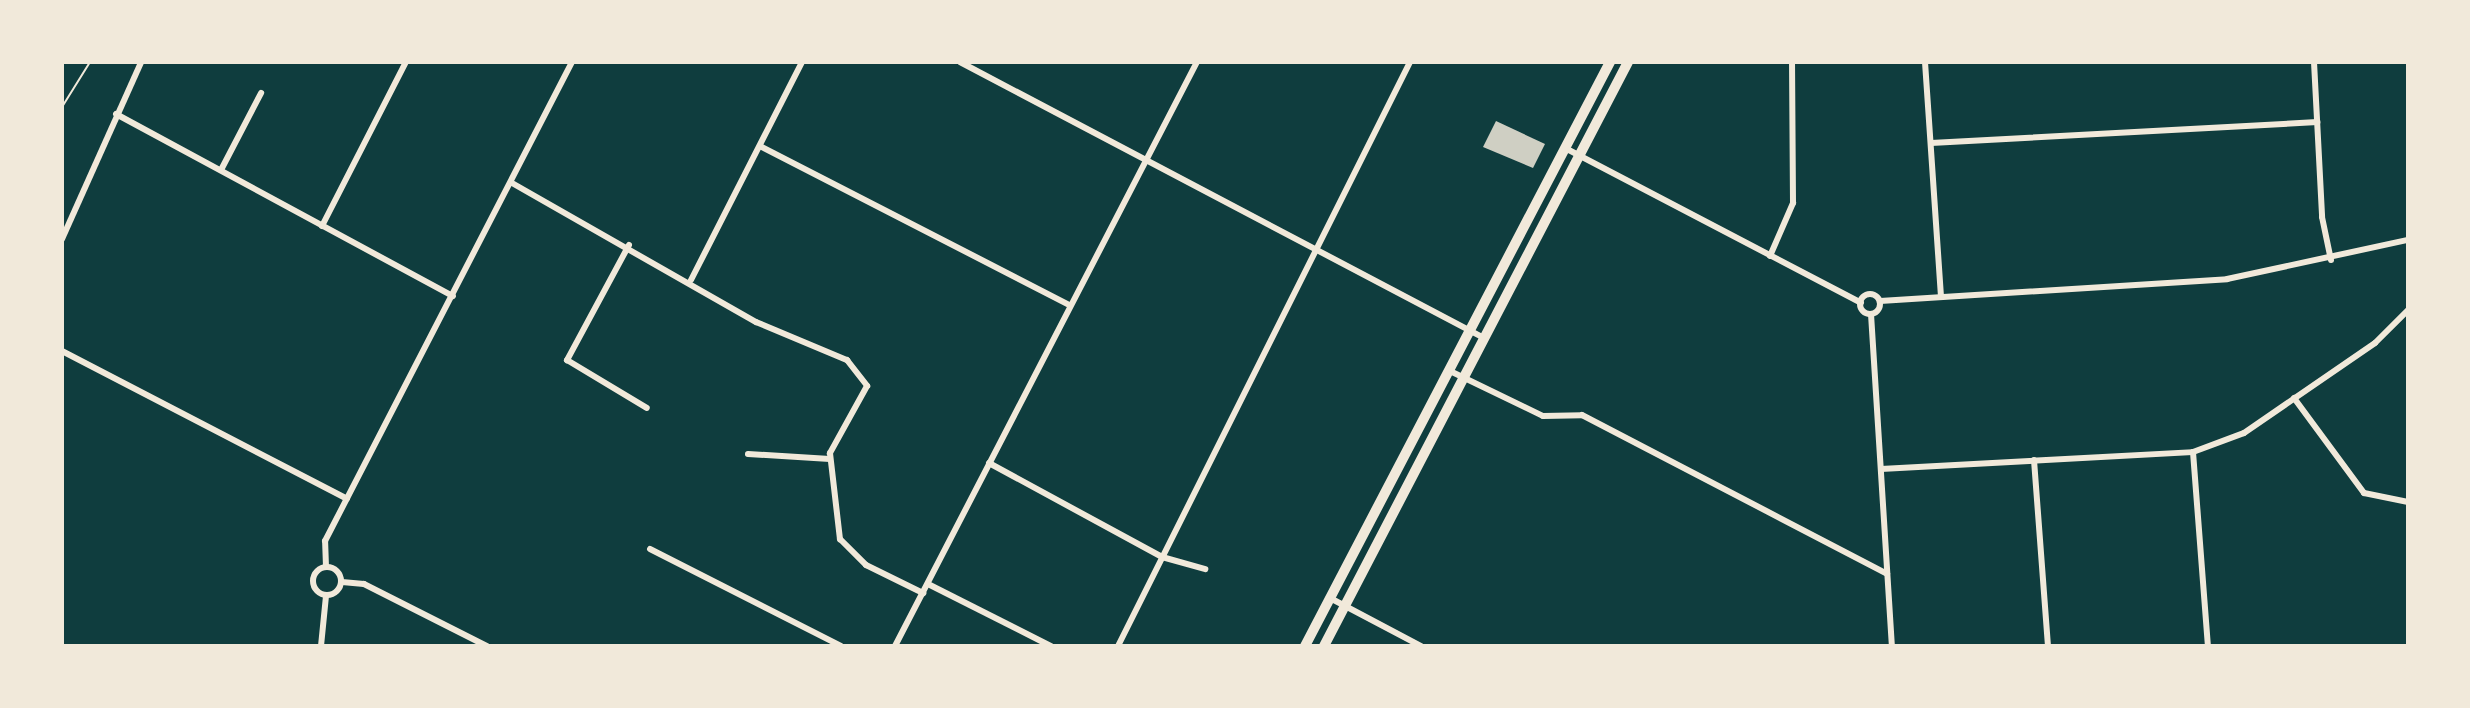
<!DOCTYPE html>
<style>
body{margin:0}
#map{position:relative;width:2470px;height:708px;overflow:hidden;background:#0f3d3e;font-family:Mulish,sans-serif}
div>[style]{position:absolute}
.building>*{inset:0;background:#cfcfc3}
.path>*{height:2px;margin:-1px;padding:0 1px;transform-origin:1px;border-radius:1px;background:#f1e9da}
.minor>*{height:6px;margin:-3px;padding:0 3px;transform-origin:3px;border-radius:3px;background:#f1e9da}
.minor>.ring{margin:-3px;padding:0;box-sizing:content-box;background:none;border:6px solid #f1e9da;border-radius:50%}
.primary>*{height:10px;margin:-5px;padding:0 5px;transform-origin:5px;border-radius:5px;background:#f1e9da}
span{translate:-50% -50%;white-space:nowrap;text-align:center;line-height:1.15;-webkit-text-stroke:6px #f1e9da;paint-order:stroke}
.frame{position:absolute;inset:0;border:64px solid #f1e9da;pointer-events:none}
</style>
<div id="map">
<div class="building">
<i style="clip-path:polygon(1496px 121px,1545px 144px,1533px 168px,1483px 147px)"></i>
</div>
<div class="path">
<i style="left:62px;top:107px;width:53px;rotate:-58.1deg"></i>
</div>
<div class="minor">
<i style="left:960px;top:62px;width:592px;rotate:27.78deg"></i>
<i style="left:1925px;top:62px;width:234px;rotate:86.1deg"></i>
<i style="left:2314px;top:62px;width:155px;rotate:87deg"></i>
<i style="left:2322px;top:217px;width:44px;rotate:78.2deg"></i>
<i style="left:116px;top:114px;width:383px;rotate:28.4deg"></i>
<i style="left:1931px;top:143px;width:387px;rotate:-3.1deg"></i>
<i style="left:760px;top:146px;width:348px;rotate:27.2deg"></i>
<i style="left:1565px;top:148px;width:334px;rotate:27.6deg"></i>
<i style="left:221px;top:170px;width:87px;rotate:-62.5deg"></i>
<i style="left:512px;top:183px;width:281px;rotate:29.7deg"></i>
<i style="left:756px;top:322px;width:99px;rotate:22.7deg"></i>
<i style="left:847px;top:360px;width:33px;rotate:52deg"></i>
<i style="left:867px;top:386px;width:77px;rotate:118.9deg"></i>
<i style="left:830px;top:453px;width:87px;rotate:83.4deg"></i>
<i style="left:840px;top:539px;width:37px;rotate:45deg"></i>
<i style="left:866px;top:565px;width:64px;rotate:26.2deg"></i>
<i style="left:322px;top:226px;width:184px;rotate:-62.9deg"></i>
<i style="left:62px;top:239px;width:194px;rotate:-65.9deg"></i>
<i style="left:629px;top:245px;width:131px;rotate:118.3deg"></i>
<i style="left:567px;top:360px;width:93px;rotate:31deg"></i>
<i style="left:1770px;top:256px;width:58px;rotate:-66.5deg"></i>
<i style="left:1793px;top:203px;width:141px;rotate:-90.4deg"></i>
<i style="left:691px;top:280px;width:245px;rotate:-63deg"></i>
<i class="ring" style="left:1860px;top:294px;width:14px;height:14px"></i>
<i style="left:1880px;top:301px;width:348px;rotate:-3.6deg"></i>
<i style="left:2227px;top:279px;width:185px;rotate:-12.2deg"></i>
<i style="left:1871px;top:314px;width:333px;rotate:86.4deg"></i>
<i style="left:62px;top:351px;width:321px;rotate:27.4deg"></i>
<i style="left:1450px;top:371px;width:103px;rotate:25.8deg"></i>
<i style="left:1543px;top:416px;width:39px;rotate:-1deg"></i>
<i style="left:1582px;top:415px;width:344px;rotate:27.5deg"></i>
<i style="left:2294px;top:398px;width:118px;rotate:53.6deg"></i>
<i style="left:2364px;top:493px;width:45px;rotate:11.6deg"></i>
<i style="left:2193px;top:452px;width:195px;rotate:85.6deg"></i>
<i style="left:748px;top:454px;width:82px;rotate:3.5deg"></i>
<i style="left:2034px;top:460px;width:187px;rotate:85.7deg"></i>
<i style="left:989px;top:463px;width:197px;rotate:28.5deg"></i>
<i style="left:1162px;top:557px;width:45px;rotate:15.6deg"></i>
<i style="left:1881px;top:469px;width:312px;rotate:-3.1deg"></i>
<i style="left:2193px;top:452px;width:54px;rotate:-20.4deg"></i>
<i style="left:2244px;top:433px;width:159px;rotate:-34.5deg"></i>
<i style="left:2375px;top:343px;width:47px;rotate:-45deg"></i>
<i style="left:650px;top:549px;width:214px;rotate:26.9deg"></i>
<i class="ring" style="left:313px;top:567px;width:22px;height:22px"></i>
<i style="left:326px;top:567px;width:26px;rotate:-92deg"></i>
<i style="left:325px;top:541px;width:539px;rotate:-62.72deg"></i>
<i style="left:342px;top:582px;width:22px;rotate:5deg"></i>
<i style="left:364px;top:584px;width:138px;rotate:26.8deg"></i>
<i style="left:928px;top:584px;width:138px;rotate:26.8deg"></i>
<i style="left:1330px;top:598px;width:103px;rotate:27.8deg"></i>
<i style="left:321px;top:646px;width:50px;rotate:-84.3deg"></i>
<i style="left:895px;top:646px;width:657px;rotate:-62.66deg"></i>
<i style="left:1118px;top:646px;width:653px;rotate:-63.43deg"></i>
</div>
<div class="primary">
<i style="left:1305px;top:646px;width:659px;rotate:-62.42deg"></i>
<i style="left:1324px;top:646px;width:658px;rotate:-62.5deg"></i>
</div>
<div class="frame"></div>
</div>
